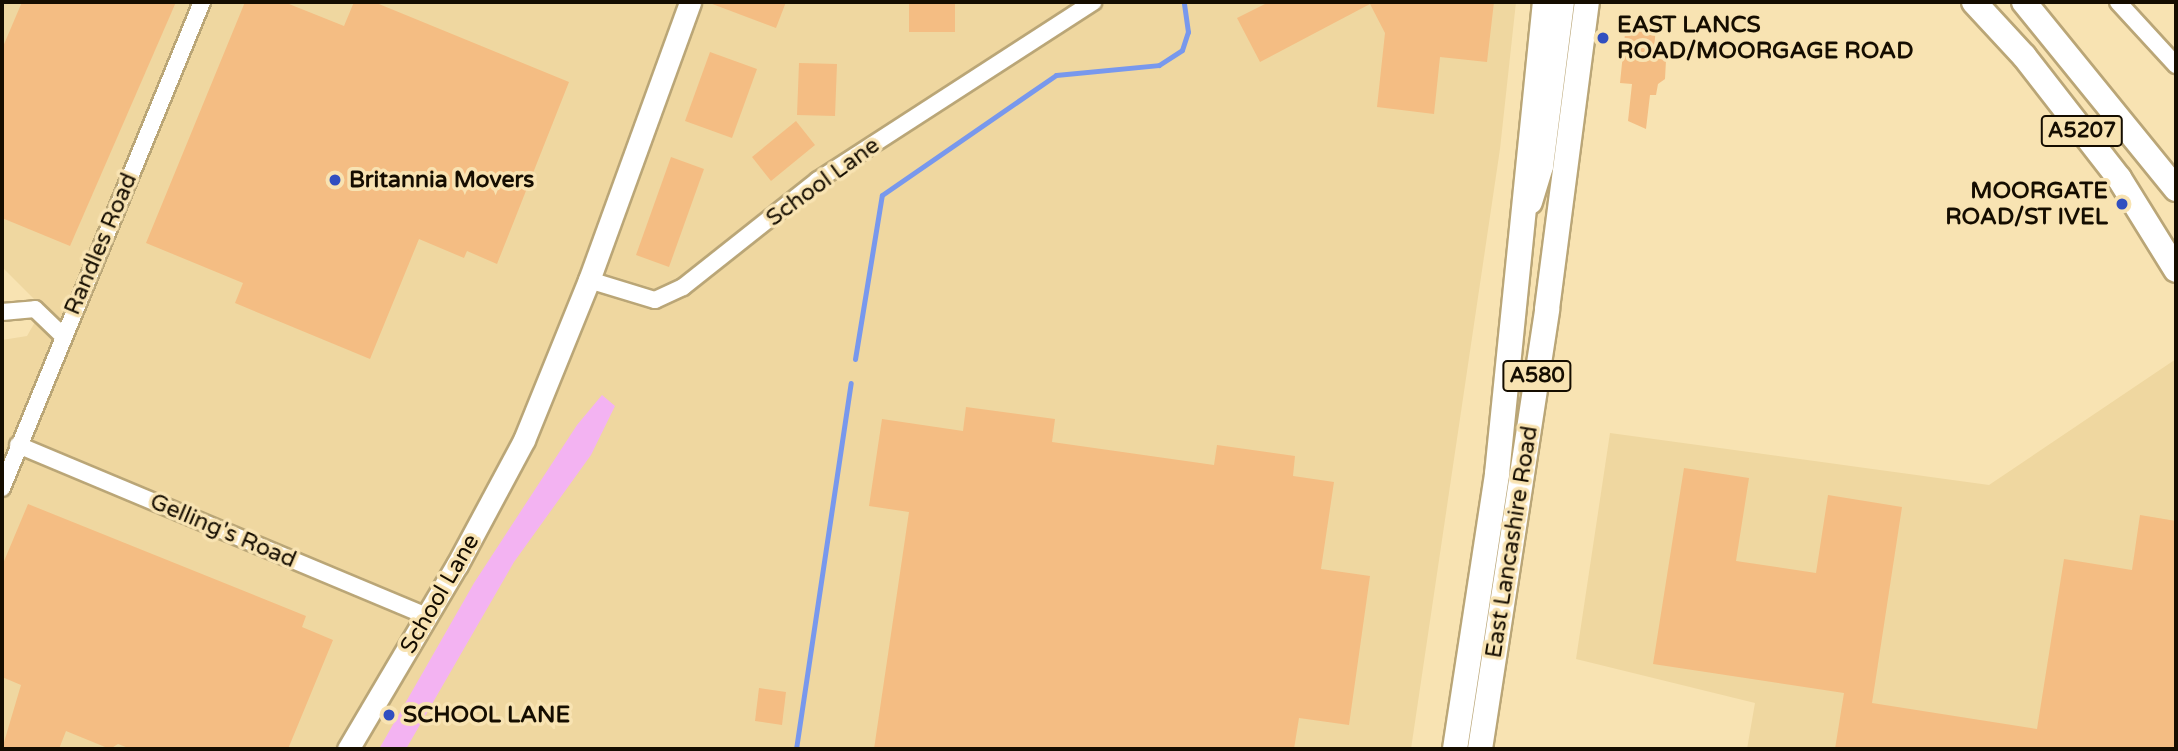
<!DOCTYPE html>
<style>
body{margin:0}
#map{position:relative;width:2178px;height:751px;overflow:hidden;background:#f8e3b2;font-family:"Varela Round",sans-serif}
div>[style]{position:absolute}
.built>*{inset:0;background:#efd7a0}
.green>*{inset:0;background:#f3b3f2}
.stream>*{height:5px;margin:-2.5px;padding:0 2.5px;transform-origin:2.5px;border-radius:2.5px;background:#7898ed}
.building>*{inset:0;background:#f4bd83}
.roads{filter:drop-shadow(2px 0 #baa677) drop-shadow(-2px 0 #baa677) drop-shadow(0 2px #baa677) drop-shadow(0 -2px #baa677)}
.minor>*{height:16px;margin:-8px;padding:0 8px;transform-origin:8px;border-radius:8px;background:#fff}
.secondary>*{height:21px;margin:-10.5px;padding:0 10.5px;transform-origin:10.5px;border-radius:10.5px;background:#fff}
.primary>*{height:24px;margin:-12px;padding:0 12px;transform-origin:12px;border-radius:12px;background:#fff}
.trunk>*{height:24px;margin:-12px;padding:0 12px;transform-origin:12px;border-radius:12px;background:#fff}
.dots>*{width:19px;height:19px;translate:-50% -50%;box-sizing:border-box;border:4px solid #f8e3b2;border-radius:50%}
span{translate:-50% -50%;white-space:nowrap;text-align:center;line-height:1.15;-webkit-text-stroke:7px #f8e3b2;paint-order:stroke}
.shield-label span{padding:2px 5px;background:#f8e3b2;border:2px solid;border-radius:5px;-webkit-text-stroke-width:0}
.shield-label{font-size:21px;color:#150d00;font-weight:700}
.poi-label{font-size:23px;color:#150d00;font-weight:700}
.left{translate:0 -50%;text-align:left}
.right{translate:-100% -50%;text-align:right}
.street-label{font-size:23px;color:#150d00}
.frame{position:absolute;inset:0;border:4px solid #150d00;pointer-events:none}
</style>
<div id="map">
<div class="built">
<i style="clip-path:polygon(2px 2px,1516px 2px,1500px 149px,1411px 749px,2px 749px,2px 340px,27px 336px,43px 308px,2px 267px)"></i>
<i style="clip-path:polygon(2176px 359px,2176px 749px,1747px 749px,1755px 703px,1576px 659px,1610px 433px,1989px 485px)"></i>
</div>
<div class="green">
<i style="clip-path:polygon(602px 395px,615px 406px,591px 455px,514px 562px,406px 749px,379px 749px,474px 583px,577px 425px)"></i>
</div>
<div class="stream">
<i style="left:855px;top:359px;width:166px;rotate:-80.7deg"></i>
<i style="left:882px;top:195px;width:211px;rotate:-34.6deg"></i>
<i style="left:1056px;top:75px;width:103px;rotate:-5.5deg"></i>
<i style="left:1159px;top:65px;width:27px;rotate:-33deg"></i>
<i style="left:1182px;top:50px;width:19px;rotate:-72deg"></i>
<i style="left:1188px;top:32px;width:30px;rotate:-98deg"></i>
<i style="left:796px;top:749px;width:370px;rotate:-81.5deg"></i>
</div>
<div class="building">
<i style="clip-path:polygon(22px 2px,176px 2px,70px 246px,2px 218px,2px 49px)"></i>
<i style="clip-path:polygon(245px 2px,284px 2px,344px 26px,354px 2px,374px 2px,569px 82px,497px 264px,467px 251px,464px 258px,419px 239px,370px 359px,235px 303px,243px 283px,146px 243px)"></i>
<i style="clip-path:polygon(707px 2px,786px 2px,776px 28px)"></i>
<i style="clip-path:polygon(909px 2px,955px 2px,955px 32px,909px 32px)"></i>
<i style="clip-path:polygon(1269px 2px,1494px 2px,1487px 62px,1440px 57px,1434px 114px,1377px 107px,1385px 33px,1370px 4px,1260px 62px,1237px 18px)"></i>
<i style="clip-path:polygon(1626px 24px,1656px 28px,1653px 58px,1666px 60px,1665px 79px,1658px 84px,1656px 95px,1650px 95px,1646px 129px,1628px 121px,1632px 84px,1620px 83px)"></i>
<i style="clip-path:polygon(710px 52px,757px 69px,732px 138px,685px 121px)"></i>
<i style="clip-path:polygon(799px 63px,837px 64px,835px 116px,797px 115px)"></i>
<i style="clip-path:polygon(796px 121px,815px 145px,771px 181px,752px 157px)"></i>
<i style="clip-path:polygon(671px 157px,704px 169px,669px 267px,636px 255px)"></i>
<i style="clip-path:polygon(966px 407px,1055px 419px,1052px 442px,1214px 465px,1217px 445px,1295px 456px,1293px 476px,1334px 482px,1321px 569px,1370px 576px,1349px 725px,1299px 718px,1294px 749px,874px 749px,909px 512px,869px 506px,882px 419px,963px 431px)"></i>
<i style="clip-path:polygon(1684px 468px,1749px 478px,1736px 561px,1816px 573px,1828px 495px,1902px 507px,1872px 703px,2037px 729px,2064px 559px,2132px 570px,2140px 515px,2176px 521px,2176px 749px,1835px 749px,1844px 693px,1653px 664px)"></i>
<i style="clip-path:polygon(28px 504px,306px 616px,302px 627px,333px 640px,288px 749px,131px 749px,118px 744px,110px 749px,66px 731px,59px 749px,2px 749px,21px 685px,2px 677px,2px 566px)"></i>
<i style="clip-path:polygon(759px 688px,786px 692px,782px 725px,755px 721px)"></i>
</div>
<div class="roads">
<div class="minor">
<i style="left:2118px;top:2px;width:86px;rotate:47.4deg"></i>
<i style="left:589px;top:280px;width:69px;rotate:16.9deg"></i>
<i style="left:655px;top:300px;width:31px;rotate:-25deg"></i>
<i style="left:683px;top:287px;width:172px;rotate:-38.4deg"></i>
<i style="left:818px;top:180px;width:328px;rotate:-32.9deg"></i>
<i style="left:2px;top:312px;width:33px;rotate:-5deg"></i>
<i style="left:35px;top:309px;width:39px;rotate:44deg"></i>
<i style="left:18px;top:445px;width:443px;rotate:22.7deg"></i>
<i style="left:2px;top:488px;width:526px;rotate:-67.63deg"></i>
</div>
<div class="secondary">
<i style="left:348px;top:749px;width:214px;rotate:-59.4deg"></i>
<i style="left:457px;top:565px;width:142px;rotate:-61.8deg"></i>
<i style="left:524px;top:440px;width:173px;rotate:-67.9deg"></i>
<i style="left:589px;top:280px;width:296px;rotate:-70deg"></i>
</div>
<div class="primary">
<i style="left:1974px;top:2px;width:74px;rotate:47.2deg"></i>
<i style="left:2024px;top:56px;width:155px;rotate:52.1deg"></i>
<i style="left:2119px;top:178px;width:108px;rotate:58.2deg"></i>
<i style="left:2024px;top:2px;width:241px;rotate:50.9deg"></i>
<i style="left:1530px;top:202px;width:38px;rotate:-73deg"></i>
<i style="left:1541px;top:166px;width:165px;rotate:-82.7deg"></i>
</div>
<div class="trunk">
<i style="left:1455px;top:749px;width:278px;rotate:-81.3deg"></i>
<i style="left:1497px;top:474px;width:474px;rotate:-84.2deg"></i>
<i style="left:1480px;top:749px;width:445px;rotate:-81.3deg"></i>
<i style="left:1547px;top:309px;width:310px;rotate:-82.6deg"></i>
</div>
</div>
<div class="dots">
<i style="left:1603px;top:38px;background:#314fc0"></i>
<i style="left:335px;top:180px;background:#314fc0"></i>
<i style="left:2122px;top:204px;background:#314fc0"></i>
<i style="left:389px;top:715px;background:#314fc0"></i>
</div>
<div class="shield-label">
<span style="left:2082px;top:131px">A5207</span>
<span style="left:1537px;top:376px">A580</span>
</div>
<div class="poi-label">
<span class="left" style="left:1617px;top:38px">EAST LANCS<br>ROAD/MOORGAGE ROAD</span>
<span class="left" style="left:349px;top:180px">Britannia Movers</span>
<span class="right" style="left:2108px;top:204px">MOORGATE<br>ROAD/ST IVEL</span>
<span class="left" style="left:403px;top:715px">SCHOOL LANE</span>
</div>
<div class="street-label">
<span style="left:823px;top:182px;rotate:-36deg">School Lane</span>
<span style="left:101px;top:244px;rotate:-67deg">Randles Road</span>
<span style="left:223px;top:531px;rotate:23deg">Gelling's Road</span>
<span style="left:1512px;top:542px;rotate:-81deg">East Lancashire Road</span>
<span style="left:440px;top:594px;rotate:-60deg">School Lane</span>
</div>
<div class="frame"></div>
</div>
